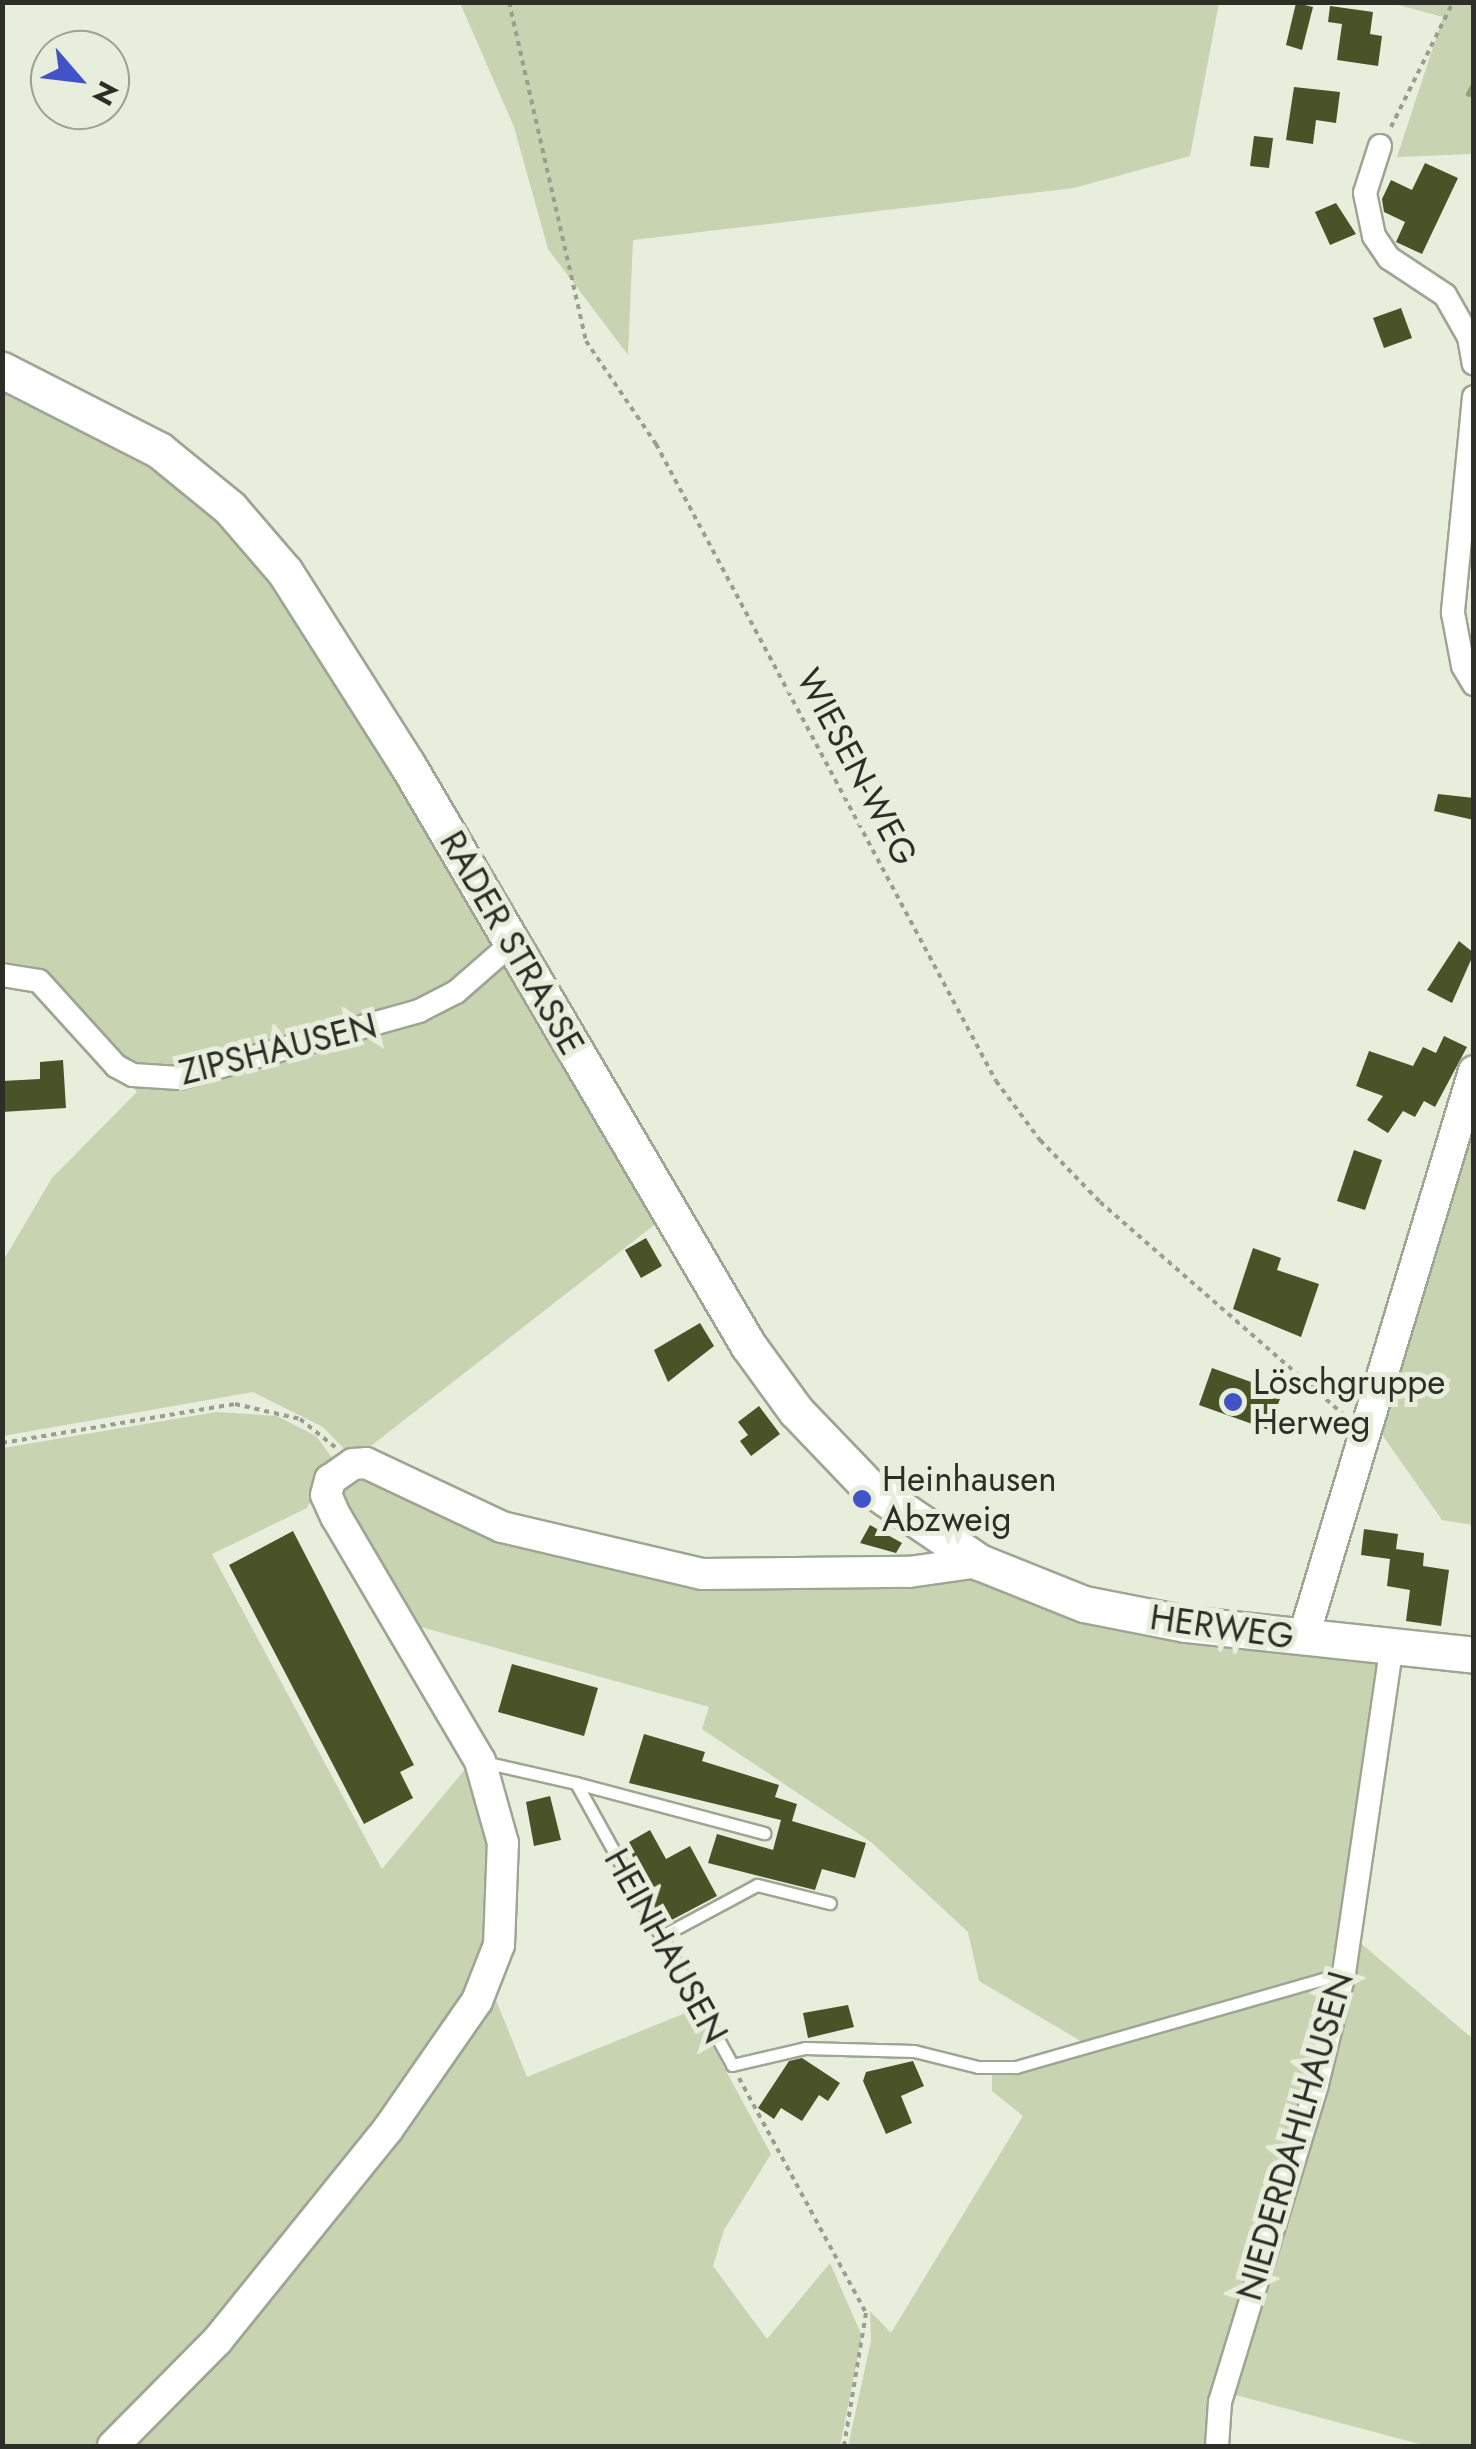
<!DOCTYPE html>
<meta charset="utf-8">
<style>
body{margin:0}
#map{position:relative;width:1476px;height:2449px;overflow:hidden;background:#e7eedb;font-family:Jost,sans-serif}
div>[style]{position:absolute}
.green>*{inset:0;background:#c8d3b1}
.stream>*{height:6px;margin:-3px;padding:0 3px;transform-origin:3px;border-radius:3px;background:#94a273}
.building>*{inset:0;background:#485428}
.path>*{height:4px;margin-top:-2px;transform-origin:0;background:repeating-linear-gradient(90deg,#9a9e90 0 5px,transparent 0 10px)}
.roads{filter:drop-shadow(2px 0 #9fa593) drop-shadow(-2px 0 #9fa593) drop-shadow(0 2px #9fa593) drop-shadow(0 -2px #9fa593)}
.lane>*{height:11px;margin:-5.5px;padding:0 5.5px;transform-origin:5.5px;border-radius:5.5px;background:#fff}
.street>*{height:22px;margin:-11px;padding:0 11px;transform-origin:11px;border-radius:11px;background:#fff}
.secondary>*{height:30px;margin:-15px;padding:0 15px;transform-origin:15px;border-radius:15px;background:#fff}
.primary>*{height:35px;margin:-17.5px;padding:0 17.5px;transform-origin:17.5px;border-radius:17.5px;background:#fff}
.dots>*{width:28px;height:28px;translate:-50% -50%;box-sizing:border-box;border:5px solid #e7eedb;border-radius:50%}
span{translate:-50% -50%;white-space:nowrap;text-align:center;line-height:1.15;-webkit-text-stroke:10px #e7eedb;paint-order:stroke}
.street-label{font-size:35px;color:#2c2e27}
.poi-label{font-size:35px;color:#2c2e27}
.left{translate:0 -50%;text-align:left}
.frame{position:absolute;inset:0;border:5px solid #2c2e27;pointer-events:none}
.north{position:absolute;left:30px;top:30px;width:100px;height:100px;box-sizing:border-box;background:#e7eedb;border:2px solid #9ca193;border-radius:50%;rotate:118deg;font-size:28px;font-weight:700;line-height:40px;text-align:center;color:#2c2e27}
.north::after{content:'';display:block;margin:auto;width:35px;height:45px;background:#4253c7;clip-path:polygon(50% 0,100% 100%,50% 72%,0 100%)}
</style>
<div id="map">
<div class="green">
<i style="clip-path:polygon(460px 3px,1219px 3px,1190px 156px,1074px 188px,633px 240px,628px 355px,548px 249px,514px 127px)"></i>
<i style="clip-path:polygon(1391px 3px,1473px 3px,1473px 154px,1397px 157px,1443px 17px)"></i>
<i style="clip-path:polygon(3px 376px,111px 427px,243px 529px,667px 1215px,354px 1459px,323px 1427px,253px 1392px,3px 1436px,3px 1261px,52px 1178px,137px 1092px,59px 998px,3px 972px)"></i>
<i style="clip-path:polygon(1473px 1121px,1473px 1525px,1442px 1520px,1376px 1426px)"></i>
<i style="clip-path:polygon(216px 1412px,277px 1416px,316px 1436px,333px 1459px,307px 1508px,212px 1554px,382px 1869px,467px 1767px,501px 1879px,474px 2001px,213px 2338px,102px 2446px,3px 2446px,3px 1448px)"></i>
<i style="clip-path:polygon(345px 1472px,643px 1567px,982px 1567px,1388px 1649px,1343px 1966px,1089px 2046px,979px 1981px,968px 1932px,871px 1842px,702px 1729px,709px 1707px,403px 1622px,332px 1482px)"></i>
<i style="clip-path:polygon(1357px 1940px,1473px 2039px,1473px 2446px,1427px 2446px,1228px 2393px)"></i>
<i style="clip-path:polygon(1339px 1980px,1212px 2446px,848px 2446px,871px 2341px,870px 2311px,891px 2333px,1023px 2116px,992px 2091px,992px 2071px,1067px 2059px)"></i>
<i style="clip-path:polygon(490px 1985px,527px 2077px,693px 2010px,771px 2154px,724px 2230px,713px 2266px,767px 2339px,830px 2263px,862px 2336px,840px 2446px,120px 2446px)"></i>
</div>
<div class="stream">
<i style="left:1469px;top:94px;width:10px;rotate:-61deg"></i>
</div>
<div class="building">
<i style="clip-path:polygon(1296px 3px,1313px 7px,1302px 50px,1286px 45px)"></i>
<i style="clip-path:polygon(1330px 6px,1373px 12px,1370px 34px,1382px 36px,1378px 66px,1337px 60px,1342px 24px,1328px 22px)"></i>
<i style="clip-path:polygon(1294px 87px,1340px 92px,1336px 123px,1316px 120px,1313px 144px,1286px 140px)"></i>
<i style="clip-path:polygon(1254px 136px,1273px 138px,1269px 168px,1250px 166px)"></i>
<i style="clip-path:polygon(1425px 163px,1458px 178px,1422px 254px,1396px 242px,1405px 222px,1384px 212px,1382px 199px,1391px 180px,1412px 190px)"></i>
<i style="clip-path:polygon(1336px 203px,1356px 234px,1330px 245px,1315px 212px)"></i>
<i style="clip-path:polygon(1401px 308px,1412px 338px,1384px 348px,1373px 318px)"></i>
<i style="clip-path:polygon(1438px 794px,1474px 798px,1474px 820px,1434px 811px)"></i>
<i style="clip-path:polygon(1459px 941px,1474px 953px,1452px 1003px,1427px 990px)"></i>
<i style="clip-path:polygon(1444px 1036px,1467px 1047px,1435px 1107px,1424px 1101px,1415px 1117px,1403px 1111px,1388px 1133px,1367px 1120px,1383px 1096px,1356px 1086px,1369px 1051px,1413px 1066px,1423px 1047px,1436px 1053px)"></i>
<i style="clip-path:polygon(63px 1060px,66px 1108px,2px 1112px,2px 1081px,40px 1079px,40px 1062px)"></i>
<i style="clip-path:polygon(1354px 1150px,1382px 1160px,1365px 1210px,1337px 1201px)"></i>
<i style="clip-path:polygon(646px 1238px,662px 1266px,641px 1278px,625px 1250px)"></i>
<i style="clip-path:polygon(1253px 1248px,1281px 1258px,1277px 1270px,1319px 1284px,1301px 1337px,1233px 1309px)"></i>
<i style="clip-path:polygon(700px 1323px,714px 1346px,668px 1382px,654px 1350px)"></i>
<i style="clip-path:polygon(1212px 1368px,1282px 1393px,1269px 1430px,1199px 1405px)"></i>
<i style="clip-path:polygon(759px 1406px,780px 1434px,751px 1456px,740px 1441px,748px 1435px,738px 1422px)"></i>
<i style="clip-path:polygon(870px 1525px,902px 1543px,896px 1553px,860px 1543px)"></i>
<i style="clip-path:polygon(1364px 1529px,1398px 1534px,1396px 1549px,1424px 1553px,1423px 1566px,1449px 1570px,1441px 1626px,1406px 1621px,1410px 1590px,1387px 1586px,1390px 1559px,1361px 1555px)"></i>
<i style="clip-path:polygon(293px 1531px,414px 1765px,400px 1772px,413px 1798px,364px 1824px,229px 1565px)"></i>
<i style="clip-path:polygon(512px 1664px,598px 1688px,584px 1736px,498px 1712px)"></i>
<i style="clip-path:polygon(644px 1734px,705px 1752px,702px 1761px,779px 1785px,775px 1797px,797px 1804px,792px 1821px,866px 1843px,855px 1878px,822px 1869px,815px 1890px,708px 1863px,717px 1834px,773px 1850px,781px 1820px,629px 1783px)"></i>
<i style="clip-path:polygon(550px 1796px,561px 1840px,534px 1846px,526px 1802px)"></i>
<i style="clip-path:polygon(650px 1830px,666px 1859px,690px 1846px,717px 1896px,664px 1924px,637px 1874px,629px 1842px)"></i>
<i style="clip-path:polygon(848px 2005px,854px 2027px,808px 2038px,803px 2013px)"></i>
<i style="clip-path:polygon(802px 2058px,840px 2083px,828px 2101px,819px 2095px,802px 2121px,781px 2108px,774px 2119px,758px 2108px,789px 2061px)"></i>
<i style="clip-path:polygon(913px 2061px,924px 2086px,901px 2096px,912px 2123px,886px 2134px,863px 2081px,866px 2072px)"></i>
</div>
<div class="path">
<i style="left:509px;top:2px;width:348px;rotate:77.2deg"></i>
<i style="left:586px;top:341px;width:125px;rotate:55.8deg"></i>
<i style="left:656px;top:444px;width:722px;rotate:61.91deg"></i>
<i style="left:996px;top:1081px;width:74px;rotate:53.3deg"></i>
<i style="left:1040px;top:1140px;width:86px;rotate:45.9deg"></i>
<i style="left:1100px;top:1202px;width:325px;rotate:41.1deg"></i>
<i style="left:1391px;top:127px;width:140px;rotate:-63.6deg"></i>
<i style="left:2px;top:1443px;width:236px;rotate:-9.5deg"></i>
<i style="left:235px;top:1404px;width:67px;rotate:13deg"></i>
<i style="left:300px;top:1419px;width:45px;rotate:38.7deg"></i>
<i style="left:739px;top:2078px;width:267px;rotate:61.6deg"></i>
<i style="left:866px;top:2313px;width:135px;rotate:99.4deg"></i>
</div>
<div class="roads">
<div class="lane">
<i style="left:484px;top:1762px;width:94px;rotate:12.9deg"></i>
<i style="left:576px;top:1783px;width:322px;rotate:61deg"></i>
<i style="left:732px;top:2065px;width:75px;rotate:-13.1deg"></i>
<i style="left:805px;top:2048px;width:109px;rotate:1.6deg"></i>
<i style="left:914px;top:2051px;width:66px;rotate:14deg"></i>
<i style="left:978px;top:2067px;width:38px"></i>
<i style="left:1016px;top:2067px;width:341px;rotate:-16deg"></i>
<i style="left:576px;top:1783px;width:195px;rotate:14.9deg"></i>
<i style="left:660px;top:1937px;width:110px;rotate:-28.2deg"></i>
<i style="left:757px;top:1885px;width:75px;rotate:13.9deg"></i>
</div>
<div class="street">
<i style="left:1380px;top:146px;width:49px;rotate:107.7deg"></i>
<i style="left:1365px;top:193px;width:44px;rotate:78.2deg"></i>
<i style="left:1374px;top:236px;width:27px;rotate:56deg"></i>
<i style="left:1389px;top:258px;width:67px;rotate:33.5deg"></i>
<i style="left:1445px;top:295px;width:48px;rotate:60.3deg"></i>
<i style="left:1469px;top:337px;width:27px;rotate:80deg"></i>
<i style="left:1474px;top:397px;width:217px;rotate:95.6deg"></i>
<i style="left:1453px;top:613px;width:54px;rotate:79.3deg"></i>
<i style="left:1463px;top:666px;width:21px;rotate:59deg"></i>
<i style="left:2px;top:975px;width:37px;rotate:9deg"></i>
<i style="left:39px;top:981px;width:115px;rotate:47.8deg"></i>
<i style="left:116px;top:1066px;width:19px;rotate:28deg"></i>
<i style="left:133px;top:1075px;width:46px;rotate:3.7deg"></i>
<i style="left:179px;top:1078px;width:249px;rotate:-15.6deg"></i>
<i style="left:419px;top:1011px;width:42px;rotate:-27.2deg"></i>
<i style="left:456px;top:992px;width:73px;rotate:-41.1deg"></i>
<i style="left:1217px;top:2446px;width:44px;rotate:-86.1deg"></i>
<i style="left:1220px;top:2402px;width:332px;rotate:-73deg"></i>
<i style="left:1317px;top:2084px;width:114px;rotate:-76.3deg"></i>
<i style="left:1344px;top:1973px;width:331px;rotate:-81.7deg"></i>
</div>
<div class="secondary">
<i style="left:1303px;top:1639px;width:593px;rotate:-73.25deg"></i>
<i style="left:113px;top:2446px;width:148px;rotate:-45.3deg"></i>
<i style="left:217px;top:2341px;width:272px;rotate:-51.1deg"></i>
<i style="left:388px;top:2129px;width:156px;rotate:-55.2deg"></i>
<i style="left:477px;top:2001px;width:60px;rotate:-68.6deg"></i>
<i style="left:499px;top:1945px;width:102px;rotate:-87.8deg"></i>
<i style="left:503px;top:1843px;width:85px;rotate:-105.7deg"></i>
<i style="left:480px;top:1761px;width:283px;rotate:-120.5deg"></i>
<i style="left:336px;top:1517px;width:24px;rotate:-114deg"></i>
<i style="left:326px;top:1495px;width:16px;rotate:-75deg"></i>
<i style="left:330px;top:1480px;width:28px;rotate:-35deg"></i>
<i style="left:353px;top:1464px;width:13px;rotate:-4deg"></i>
<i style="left:366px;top:1463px;width:150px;rotate:25.2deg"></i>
<i style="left:502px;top:1527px;width:206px;rotate:13.2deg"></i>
<i style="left:703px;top:1574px;width:206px;rotate:-0.6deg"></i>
<i style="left:909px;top:1572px;width:71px;rotate:-8.1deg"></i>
</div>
<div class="primary">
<i style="left:2px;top:370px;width:176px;rotate:27deg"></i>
<i style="left:159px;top:450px;width:92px;rotate:39.2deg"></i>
<i style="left:230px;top:508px;width:84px;rotate:49.3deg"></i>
<i style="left:285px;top:572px;width:227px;rotate:57.6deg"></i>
<i style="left:407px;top:764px;width:674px;rotate:59.59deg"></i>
<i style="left:748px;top:1345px;width:82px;rotate:54deg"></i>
<i style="left:796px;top:1411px;width:105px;rotate:46.2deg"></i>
<i style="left:869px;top:1487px;width:133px;rotate:34.3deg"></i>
<i style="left:979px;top:1562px;width:113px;rotate:21.8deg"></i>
<i style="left:1084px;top:1604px;width:104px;rotate:11.1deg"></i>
<i style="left:1186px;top:1624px;width:290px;rotate:6.1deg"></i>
</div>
</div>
<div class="dots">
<i style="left:1233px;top:1402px;background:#4253c7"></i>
<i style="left:862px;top:1499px;background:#4253c7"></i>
</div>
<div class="street-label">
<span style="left:857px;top:767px;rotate:62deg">WIESEN-WEG</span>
<span style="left:512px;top:943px;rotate:60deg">RADER STRASSE</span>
<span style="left:278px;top:1049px;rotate:-14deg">ZIPSHAUSEN</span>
<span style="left:1222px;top:1627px;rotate:8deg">HERWEG</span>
<span style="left:666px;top:1946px;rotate:61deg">HEINHAUSEN</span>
<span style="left:1295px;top:2136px;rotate:-74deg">NIEDERDAHLHAUSEN</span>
</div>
<div class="poi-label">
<span class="left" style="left:1253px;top:1402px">Löschgruppe<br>Herweg</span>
<span class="left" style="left:882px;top:1499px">Heinhausen<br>Abzweig</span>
</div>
<div class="frame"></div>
<div class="north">N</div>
</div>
